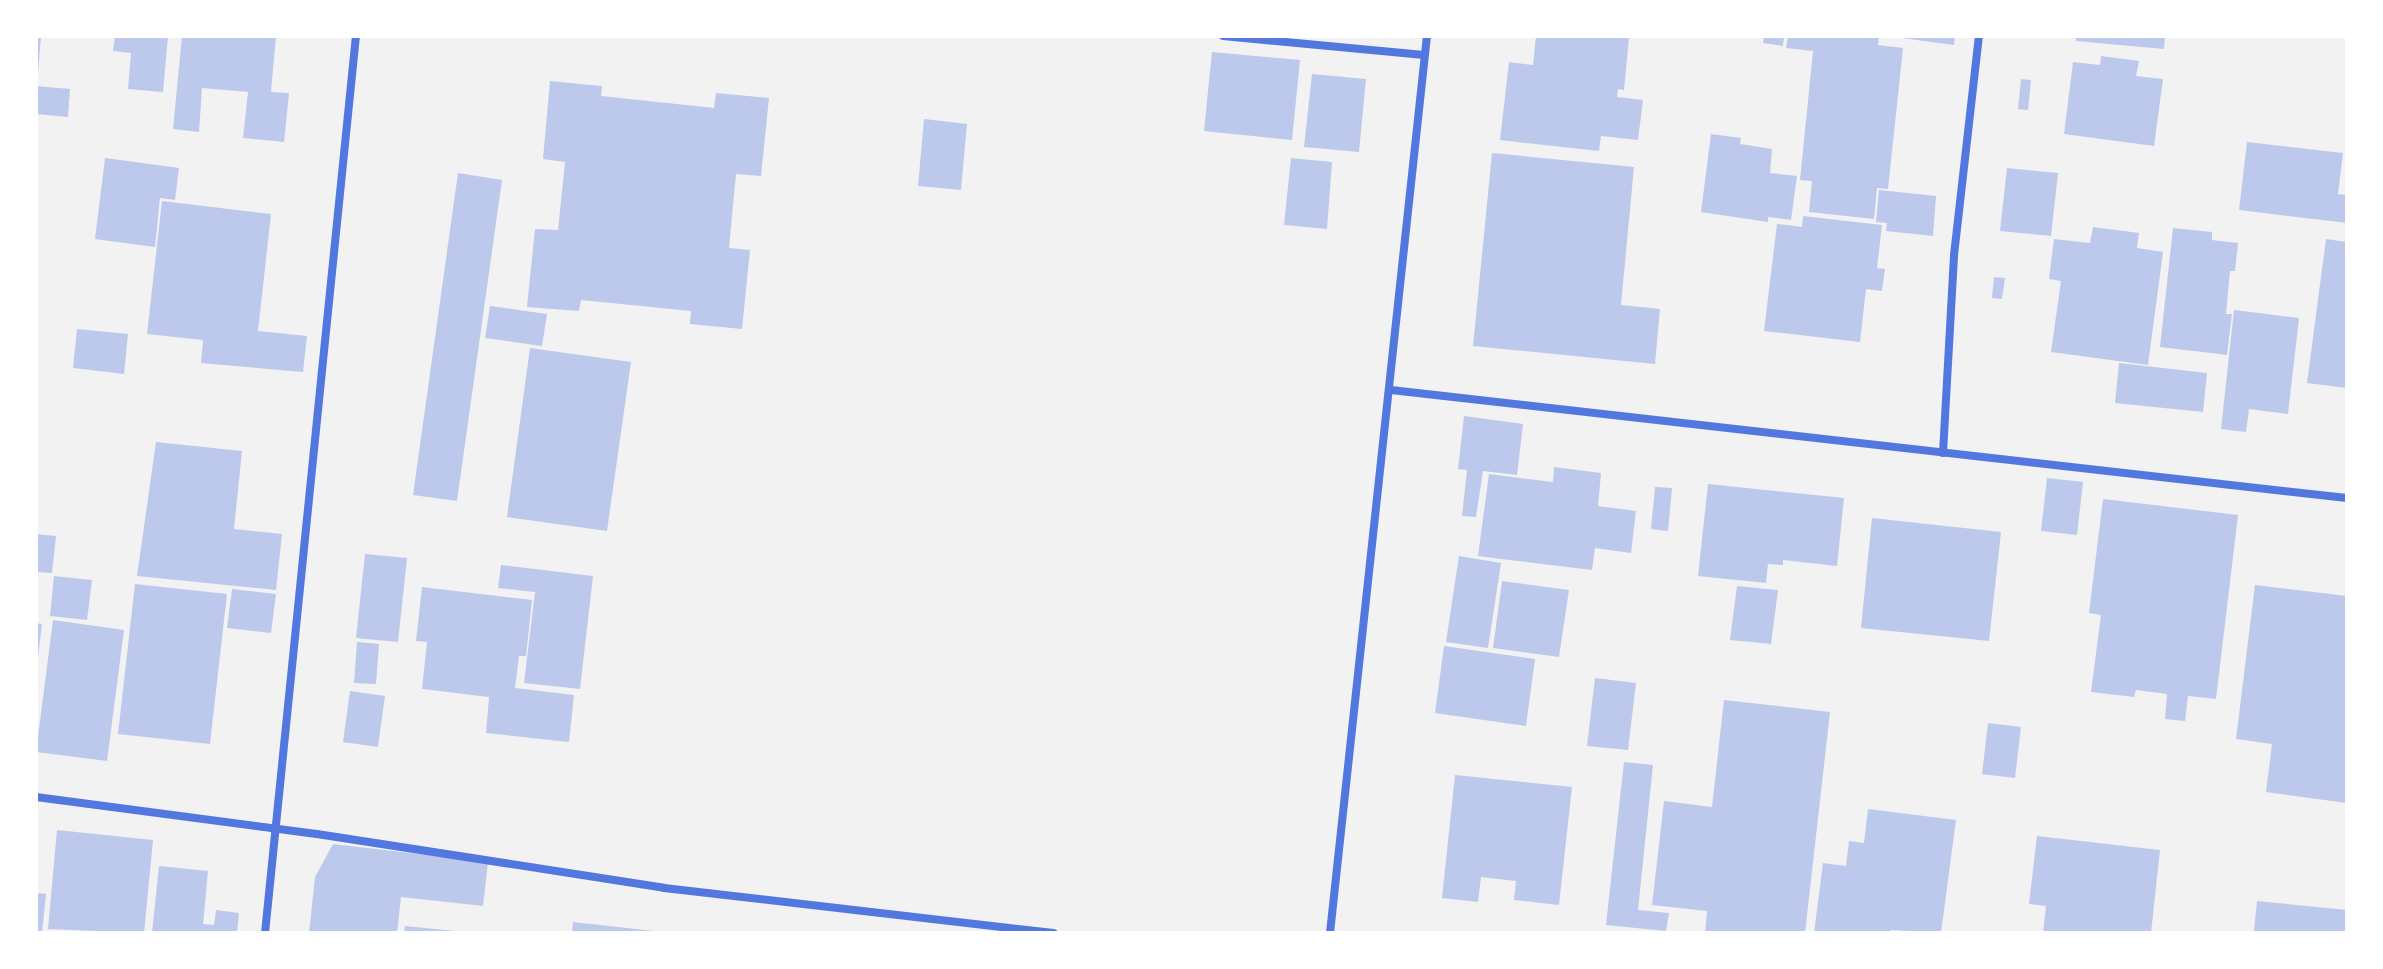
<!DOCTYPE html>
<style>
body{margin:0}
#map{position:relative;width:2383px;height:969px;overflow:hidden;background:#f2f2f2;font-family:"PT Sans Narrow",sans-serif}
div>[style]{position:absolute}
.building>*{inset:0;background:#bdc9ec}
.minor>*{height:8px;margin:-4px;padding:0 4px;transform-origin:4px;border-radius:4px;background:#5277de}
span{translate:-50% -50%;white-space:nowrap;text-align:center;line-height:1.15;-webkit-text-stroke:8px #fff;paint-order:stroke}
.frame{position:absolute;inset:0;border:38px solid #fff;pointer-events:none}
</style>
<div id="map">
<div class="building">
<i style="clip-path:polygon(36px 36px,41px 36px,38px 73px,36px 73px)"></i>
<i style="clip-path:polygon(115px 36px,168px 36px,163px 92px,128px 89px,131px 53px,113px 51px)"></i>
<i style="clip-path:polygon(182px 36px,276px 36px,271px 92px,289px 93px,284px 142px,243px 138px,248px 92px,202px 88px,199px 132px,173px 129px)"></i>
<i style="clip-path:polygon(1536px 36px,1629px 37px,1624px 90px,1618px 89px,1617px 97px,1643px 100px,1638px 140px,1601px 136px,1599px 151px,1500px 140px,1509px 62px,1533px 65px)"></i>
<i style="clip-path:polygon(1764px 36px,1784px 36px,1783px 46px,1763px 43px)"></i>
<i style="clip-path:polygon(1788px 36px,1879px 36px,1878px 45px,1903px 48px,1888px 189px,1877px 188px,1874px 219px,1809px 212px,1812px 181px,1800px 180px,1813px 51px,1786px 48px)"></i>
<i style="clip-path:polygon(1887px 36px,1955px 36px,1954px 45px)"></i>
<i style="clip-path:polygon(2076px 36px,2165px 36px,2164px 49px,2076px 41px)"></i>
<i style="clip-path:polygon(1212px 52px,1300px 60px,1292px 140px,1204px 131px)"></i>
<i style="clip-path:polygon(2101px 56px,2139px 61px,2136px 76px,2163px 79px,2154px 146px,2064px 134px,2073px 62px,2100px 65px)"></i>
<i style="clip-path:polygon(1312px 74px,1366px 79px,1359px 152px,1304px 147px)"></i>
<i style="clip-path:polygon(2021px 79px,2031px 80px,2028px 110px,2018px 109px)"></i>
<i style="clip-path:polygon(550px 81px,602px 86px,601px 96px,714px 108px,716px 93px,769px 98px,761px 176px,736px 174px,729px 248px,750px 250px,742px 329px,690px 324px,691px 311px,581px 300px,579px 311px,527px 307px,535px 229px,558px 230px,565px 162px,543px 159px)"></i>
<i style="clip-path:polygon(36px 86px,70px 89px,68px 117px,36px 114px)"></i>
<i style="clip-path:polygon(924px 119px,967px 124px,961px 190px,918px 186px)"></i>
<i style="clip-path:polygon(1711px 134px,1741px 138px,1740px 144px,1772px 149px,1770px 173px,1797px 176px,1791px 220px,1768px 217px,1768px 222px,1701px 212px)"></i>
<i style="clip-path:polygon(2247px 142px,2343px 153px,2338px 194px,2347px 195px,2347px 223px,2239px 210px)"></i>
<i style="clip-path:polygon(1492px 153px,1634px 167px,1621px 305px,1660px 309px,1655px 364px,1473px 346px)"></i>
<i style="clip-path:polygon(105px 158px,179px 168px,175px 200px,160px 198px,155px 247px,95px 239px)"></i>
<i style="clip-path:polygon(1291px 158px,1332px 162px,1327px 229px,1284px 225px)"></i>
<i style="clip-path:polygon(2007px 168px,2058px 173px,2051px 236px,2000px 231px)"></i>
<i style="clip-path:polygon(458px 173px,502px 180px,457px 501px,413px 495px)"></i>
<i style="clip-path:polygon(1879px 190px,1936px 196px,1933px 236px,1886px 231px,1887px 223px,1876px 222px)"></i>
<i style="clip-path:polygon(162px 201px,271px 214px,258px 331px,307px 336px,303px 372px,201px 363px,203px 340px,147px 334px)"></i>
<i style="clip-path:polygon(1803px 216px,1882px 225px,1877px 268px,1885px 269px,1882px 291px,1866px 289px,1860px 342px,1764px 331px,1777px 224px,1802px 227px)"></i>
<i style="clip-path:polygon(2093px 227px,2139px 233px,2137px 248px,2163px 252px,2148px 365px,2051px 352px,2061px 281px,2049px 279px,2054px 239px,2090px 243px)"></i>
<i style="clip-path:polygon(2173px 228px,2212px 232px,2212px 240px,2238px 243px,2235px 271px,2230px 271px,2226px 314px,2232px 314px,2227px 355px,2160px 347px)"></i>
<i style="clip-path:polygon(2326px 239px,2347px 242px,2347px 388px,2307px 383px)"></i>
<i style="clip-path:polygon(1994px 277px,2005px 278px,2002px 299px,1992px 298px)"></i>
<i style="clip-path:polygon(490px 306px,547px 314px,542px 346px,485px 338px)"></i>
<i style="clip-path:polygon(2234px 310px,2299px 318px,2288px 414px,2249px 409px,2246px 432px,2221px 429px)"></i>
<i style="clip-path:polygon(77px 329px,128px 334px,124px 374px,73px 368px)"></i>
<i style="clip-path:polygon(530px 348px,631px 362px,607px 531px,507px 517px)"></i>
<i style="clip-path:polygon(2119px 363px,2207px 373px,2203px 412px,2115px 403px)"></i>
<i style="clip-path:polygon(1464px 416px,1523px 424px,1517px 475px,1483px 471px,1476px 517px,1462px 516px,1467px 470px,1458px 469px)"></i>
<i style="clip-path:polygon(156px 442px,242px 451px,234px 529px,282px 534px,276px 590px,137px 576px)"></i>
<i style="clip-path:polygon(1554px 467px,1601px 473px,1598px 506px,1636px 511px,1631px 553px,1595px 548px,1592px 570px,1478px 556px,1489px 474px,1553px 482px)"></i>
<i style="clip-path:polygon(2047px 478px,2083px 482px,2077px 535px,2041px 531px)"></i>
<i style="clip-path:polygon(1708px 484px,1844px 498px,1837px 566px,1783px 560px,1783px 565px,1768px 564px,1766px 583px,1698px 576px)"></i>
<i style="clip-path:polygon(1655px 487px,1672px 488px,1668px 531px,1651px 529px)"></i>
<i style="clip-path:polygon(2103px 499px,2238px 515px,2216px 699px,2188px 696px,2185px 721px,2165px 719px,2167px 694px,2136px 690px,2134px 697px,2091px 692px,2101px 615px,2089px 613px)"></i>
<i style="clip-path:polygon(1872px 518px,2001px 532px,1989px 641px,1861px 628px)"></i>
<i style="clip-path:polygon(36px 534px,56px 536px,52px 573px,36px 572px)"></i>
<i style="clip-path:polygon(365px 554px,407px 558px,398px 642px,356px 638px)"></i>
<i style="clip-path:polygon(1459px 556px,1501px 563px,1488px 648px,1446px 642px)"></i>
<i style="clip-path:polygon(501px 565px,593px 576px,580px 689px,524px 683px,535px 592px,498px 588px)"></i>
<i style="clip-path:polygon(54px 576px,92px 580px,87px 620px,50px 616px)"></i>
<i style="clip-path:polygon(1502px 581px,1569px 590px,1559px 657px,1493px 648px)"></i>
<i style="clip-path:polygon(135px 584px,227px 594px,210px 744px,118px 734px)"></i>
<i style="clip-path:polygon(2255px 585px,2347px 596px,2347px 803px,2266px 792px,2272px 744px,2236px 739px)"></i>
<i style="clip-path:polygon(1737px 586px,1778px 590px,1771px 644px,1730px 640px)"></i>
<i style="clip-path:polygon(422px 587px,532px 600px,526px 656px,519px 656px,515px 688px,574px 695px,569px 742px,486px 733px,489px 697px,422px 689px,427px 642px,416px 641px)"></i>
<i style="clip-path:polygon(232px 589px,276px 594px,271px 633px,227px 628px)"></i>
<i style="clip-path:polygon(53px 620px,124px 630px,107px 761px,36px 752px)"></i>
<i style="clip-path:polygon(36px 623px,42px 624px,38px 657px,36px 657px)"></i>
<i style="clip-path:polygon(357px 642px,379px 644px,376px 684px,354px 683px)"></i>
<i style="clip-path:polygon(1444px 646px,1535px 659px,1526px 726px,1435px 713px)"></i>
<i style="clip-path:polygon(1595px 678px,1636px 683px,1628px 750px,1587px 746px)"></i>
<i style="clip-path:polygon(350px 691px,385px 696px,378px 747px,343px 742px)"></i>
<i style="clip-path:polygon(1724px 700px,1830px 712px,1805px 933px,1705px 933px,1707px 911px,1652px 905px,1664px 801px,1712px 807px)"></i>
<i style="clip-path:polygon(1988px 723px,2021px 727px,2015px 778px,1982px 774px)"></i>
<i style="clip-path:polygon(1624px 762px,1653px 765px,1638px 910px,1669px 913px,1666px 931px,1606px 925px)"></i>
<i style="clip-path:polygon(1455px 775px,1572px 787px,1559px 905px,1514px 900px,1516px 881px,1481px 877px,1478px 902px,1442px 898px)"></i>
<i style="clip-path:polygon(1868px 809px,1956px 820px,1941px 933px,1891px 930px,1891px 933px,1814px 933px,1823px 863px,1846px 866px,1849px 841px,1864px 843px)"></i>
<i style="clip-path:polygon(57px 830px,153px 840px,144px 933px,48px 929px)"></i>
<i style="clip-path:polygon(2037px 836px,2160px 850px,2151px 933px,2043px 933px,2046px 906px,2029px 904px)"></i>
<i style="clip-path:polygon(333px 844px,488px 862px,483px 906px,401px 897px,397px 933px,309px 933px,315px 877px)"></i>
<i style="clip-path:polygon(159px 866px,208px 871px,203px 924px,214px 925px,216px 910px,239px 913px,237px 933px,152px 933px)"></i>
<i style="clip-path:polygon(36px 893px,46px 894px,42px 933px,36px 933px)"></i>
<i style="clip-path:polygon(2257px 901px,2347px 910px,2347px 933px,2254px 931px)"></i>
<i style="clip-path:polygon(573px 922px,654px 931px,654px 933px,572px 933px)"></i>
<i style="clip-path:polygon(405px 926px,455px 931px,455px 933px,404px 933px)"></i>
</div>
<div class="minor">
<i style="left:1223px;top:36px;width:202px;rotate:5.4deg"></i>
<i style="left:1391px;top:390px;width:962px;rotate:6.45deg"></i>
<i style="left:1943px;top:453px;width:198px;rotate:-86.8deg"></i>
<i style="left:1954px;top:255px;width:220px;rotate:-83.5deg"></i>
<i style="left:36px;top:797px;width:283px;rotate:7.5deg"></i>
<i style="left:317px;top:834px;width:351px;rotate:8.8deg"></i>
<i style="left:664px;top:888px;width:392px;rotate:6.6deg"></i>
<i style="left:265px;top:933px;width:902px;rotate:-84.21deg"></i>
<i style="left:1330px;top:933px;width:902px;rotate:-83.83deg"></i>
</div>
<div class="frame"></div>
</div>
